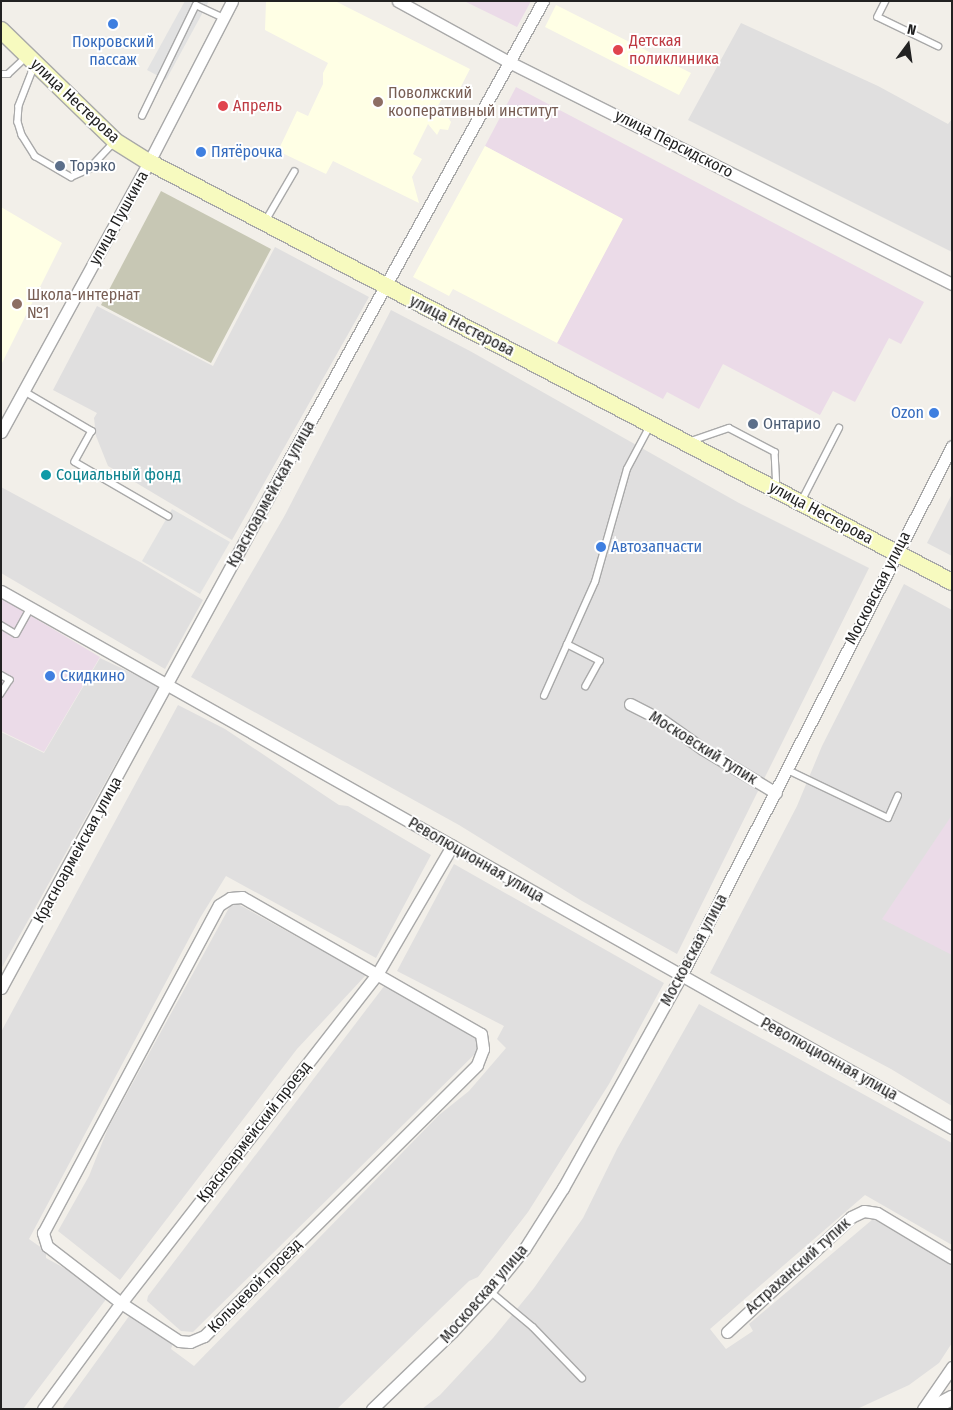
<!DOCTYPE html>
<meta charset="utf-8">
<style>
body{margin:0}
#map{position:relative;width:953px;height:1410px;overflow:hidden;background:#f2efe9;font-family:"Fira Sans Condensed",sans-serif}
div>[style]{position:absolute}
.residential>*{inset:0;background:#e0dfdf}
.industrial>*{inset:0;background:#ebdbe8}
.education>*{inset:0;background:#ffffe5}
.construction>*{inset:0;background:#c7c7b4}
.parking>*{inset:0;background:#e2e2e2}
.roads{filter:drop-shadow(1px 0 #a9a9a9) drop-shadow(-1px 0 #a9a9a9) drop-shadow(0 1px #a9a9a9) drop-shadow(0 -1px #a9a9a9)}
.service>*{height:5.5px;margin:-2.75px;padding:0 2.75px;transform-origin:2.75px;border-radius:2.75px;background:#fff}
.minor>*{height:11px;margin:-5.5px;padding:0 5.5px;transform-origin:5.5px;border-radius:5.5px;background:#fff}
.tertiary>*{height:14px;margin:-7px;padding:0 7px;transform-origin:7px;border-radius:7px;background:#fff}
.secondary>*{height:16px;margin:-8px;padding:0 8px;transform-origin:8px;border-radius:8px;background:#f7fabf}
.dots>*{width:14px;height:14px;translate:-50% -50%;box-sizing:border-box;border:2px solid #fff;border-radius:50%}
span{translate:-50% -50%;white-space:nowrap;text-align:center;line-height:1.15;-webkit-text-stroke:4px #fff;paint-order:stroke}
.health-label{font-size:16px;color:#be3a42}
.left{translate:0 -50%;text-align:left}
.shop-label{font-size:16px;color:#366cbe}
.right{translate:-100% -50%;text-align:right}
.education-label{font-size:16px;color:#785e54}
.street-label{font-size:16px;color:#222}
.service-label{font-size:16px;color:#4e5e75}
.culture-label{font-size:16px;color:#0d838f}
.frame{position:absolute;inset:0;border:2px solid #222;pointer-events:none}
.north{position:absolute;left:883px;top:20px;width:50px;height:50px;-webkit-text-stroke:4px #fff;paint-order:stroke;rotate:14deg;font-size:14px;font-weight:700;line-height:20px;text-align:center;color:#222}
.north::after{content:'';display:block;margin:auto;width:18px;height:22px;background:#222;clip-path:polygon(50% 0,100% 100%,50% 72%,0 100%)}
</style>
<div id="map">
<div class="residential">
<i style="clip-path:polygon(741px 23px,878px 86px,948px 124px,952px 119px,952px 252px,688px 120px)"></i>
<i style="clip-path:polygon(275px 247px,369px 297px,232px 540px,108px 466px,96px 436px,94px 418px,97px 413px,53px 390px,97px 306px,213px 366px)"></i>
<i style="clip-path:polygon(391px 310px,470px 351px,739px 503px,869px 568px,677px 954px,582px 901px,459px 825px,191px 677px,285px 515px)"></i>
<i style="clip-path:polygon(1px 487px,140px 562px,203px 600px,165px 669px,1px 573px)"></i>
<i style="clip-path:polygon(952px 494px,952px 556px,927px 543px)"></i>
<i style="clip-path:polygon(904px 584px,952px 610px,952px 1106px,891px 1069px,710px 973px,797px 806px,822px 746px)"></i>
<i style="clip-path:polygon(100px 658px,159px 686px,1px 969px,1px 732px,44px 753px)"></i>
<i style="clip-path:polygon(178px 705px,225px 729px,339px 805px,348px 806px,431px 855px,376px 958px,226px 876px,200px 918px,29px 1239px,46px 1251px,46px 1258px,75px 1274px,107px 1298px,23px 1409px,1px 1409px,1px 1032px)"></i>
<i style="clip-path:polygon(454px 864px,664px 983px,609px 1084px,528px 1212px,478px 1277px,469px 1281px,337px 1409px,62px 1409px,132px 1312px,174px 1340px,171px 1349px,194px 1366px,439px 1115px,469px 1091px,506px 1048px,497px 1039px,504px 1026px,397px 971px)"></i>
<i style="clip-path:polygon(238px 904px,366px 975px,297px 1049px,120px 1280px,58px 1231px,89px 1176px,108px 1128px,213px 937px,230px 906px)"></i>
<i style="clip-path:polygon(385px 985px,482px 1038px,480px 1049px,193px 1332px,181px 1331px,147px 1301px,148px 1296px)"></i>
<i style="clip-path:polygon(699px 1004px,952px 1143px,952px 1245px,865px 1195px,710px 1329px,726px 1349px,753px 1331px,749px 1324px,873px 1219px,952px 1264px,952px 1343px,939px 1363px,909px 1385px,857px 1409px,422px 1409px,440px 1395px,493px 1338px,534px 1288px,583px 1218px,617px 1149px)"></i>
</div>
<div class="industrial">
<i style="clip-path:polygon(464px 1px,531px 1px,517px 27px)"></i>
<i style="clip-path:polygon(516px 87px,924px 302px,901px 344px,889px 338px,855px 402px,833px 391px,820px 415px,723px 364px,699px 409px,667px 392px,663px 399px,557px 343px,622px 219px,485px 146px)"></i>
<i style="clip-path:polygon(1px 598px,100px 657px,44px 752px,1px 731px)"></i>
<i style="clip-path:polygon(952px 815px,952px 955px,882px 919px)"></i>
</div>
<div class="education">
<i style="clip-path:polygon(266px 1px,335px 1px,470px 69px,456px 96px,446px 92px,436px 109px,442px 107px,450px 110px,447px 116px,451px 122px,448px 130px,440px 129px,437px 135px,428px 124px,413px 154px,422px 159px,412px 177px,419px 203px,333px 161px,326px 174px,278px 151px,297px 111px,308px 116px,323px 84px,323px 73px,328px 63px,265px 30px)"></i>
<i style="clip-path:polygon(556px 5px,691px 73px,679px 95px,545px 27px)"></i>
<i style="clip-path:polygon(485px 146px,623px 219px,557px 343px,453px 289px,449px 296px,413px 277px)"></i>
<i style="clip-path:polygon(1px 207px,62px 243px,1px 365px)"></i>
</div>
<div class="construction">
<i style="clip-path:polygon(161px 191px,271px 249px,211px 363px,101px 305px)"></i>
</div>
<div class="parking">
<i style="clip-path:polygon(185px 1px,209px 1px,166px 80px,147px 70px)"></i>
<i style="clip-path:polygon(172px 509px,230px 542px,200px 594px,142px 561px)"></i>
</div>
<div class="roads">
<div class="service">
<i style="left:886px;top:1px;width:18px;rotate:117deg"></i>
<i style="left:878px;top:17px;width:67px;rotate:25.8deg"></i>
<i style="left:35px;top:65px;width:44px;rotate:111.3deg"></i>
<i style="left:19px;top:106px;width:16px;rotate:94deg"></i>
<i style="left:18px;top:122px;width:14px;rotate:73deg"></i>
<i style="left:22px;top:135px;width:25px;rotate:58deg"></i>
<i style="left:35px;top:156px;width:42px;rotate:30.3deg"></i>
<i style="left:71px;top:177px;width:20px;rotate:-24deg"></i>
<i style="left:89px;top:169px;width:38px;rotate:-47deg"></i>
<i style="left:1px;top:74px;width:7px"></i>
<i style="left:8px;top:74px;width:26px;rotate:-43deg"></i>
<i style="left:142px;top:116px;width:123px;rotate:-64.1deg"></i>
<i style="left:196px;top:5px;width:31px;rotate:25deg"></i>
<i style="left:266px;top:220px;width:56px;rotate:-59.7deg"></i>
<i style="left:24px;top:391px;width:79px;rotate:30.5deg"></i>
<i style="left:92px;top:431px;width:35px;rotate:119deg"></i>
<i style="left:75px;top:462px;width:108px;rotate:30.1deg"></i>
<i style="left:691px;top:441px;width:40px;rotate:-18.9deg"></i>
<i style="left:729px;top:428px;width:52px;rotate:27.6deg"></i>
<i style="left:775px;top:452px;width:36px;rotate:87deg"></i>
<i style="left:801px;top:502px;width:83px;rotate:-62.8deg"></i>
<i style="left:1px;top:625px;width:17px;rotate:31deg"></i>
<i style="left:16px;top:634px;width:31px;rotate:-61deg"></i>
<i style="left:567px;top:644px;width:37px;rotate:27deg"></i>
<i style="left:600px;top:661px;width:29px;rotate:119deg"></i>
<i style="left:1px;top:675px;width:10px;rotate:29deg"></i>
<i style="left:10px;top:680px;width:17px;rotate:123deg"></i>
<i style="left:544px;top:696px;width:125px;rotate:-65.9deg"></i>
<i style="left:595px;top:582px;width:117px;rotate:-74.2deg"></i>
<i style="left:627px;top:469px;width:49px;rotate:-61.9deg"></i>
<i style="left:788px;top:770px;width:111px;rotate:25.6deg"></i>
<i style="left:888px;top:818px;width:24px;rotate:-66deg"></i>
<i style="left:490px;top:1291px;width:56px;rotate:39.9deg"></i>
<i style="left:533px;top:1327px;width:71px;rotate:46.1deg"></i>
</div>
<div class="minor">
<i style="left:398px;top:1px;width:129px;rotate:28.8deg"></i>
<i style="left:511px;top:63px;width:493px;rotate:26.6deg"></i>
<i style="left:1px;top:432px;width:308px;rotate:-61.3deg"></i>
<i style="left:149px;top:162px;width:181px;rotate:-62.7deg"></i>
<i style="left:1px;top:591px;width:1092px;rotate:29.45deg"></i>
<i style="left:630px;top:704px;width:36px;rotate:27deg"></i>
<i style="left:662px;top:720px;width:50px;rotate:35.3deg"></i>
<i style="left:703px;top:749px;width:85px;rotate:31.1deg"></i>
<i style="left:242px;top:897px;width:275px;rotate:29.8deg"></i>
<i style="left:481px;top:1034px;width:15px;rotate:82deg"></i>
<i style="left:483px;top:1049px;width:17px;rotate:111deg"></i>
<i style="left:477px;top:1065px;width:385px;rotate:135.2deg"></i>
<i style="left:204px;top:1336px;width:15px;rotate:157deg"></i>
<i style="left:190px;top:1342px;width:11px;rotate:-175deg"></i>
<i style="left:179px;top:1341px;width:69px;rotate:-146.8deg"></i>
<i style="left:121px;top:1303px;width:93px;rotate:-142.4deg"></i>
<i style="left:47px;top:1246px;width:14px;rotate:-107deg"></i>
<i style="left:43px;top:1233px;width:372px;rotate:-61.8deg"></i>
<i style="left:219px;top:905px;width:13px;rotate:-32deg"></i>
<i style="left:230px;top:898px;width:12px;rotate:-5deg"></i>
<i style="left:1px;top:988px;width:571px;rotate:-61.41deg"></i>
<i style="left:274px;top:487px;width:555px;rotate:-61.04deg"></i>
<i style="left:727px;top:1332px;width:169px;rotate:-42.8deg"></i>
<i style="left:851px;top:1217px;width:14px;rotate:-25deg"></i>
<i style="left:864px;top:1211px;width:13px;rotate:9deg"></i>
<i style="left:877px;top:1213px;width:87px;rotate:31deg"></i>
<i style="left:43px;top:1409px;width:132px;rotate:-53.7deg"></i>
<i style="left:121px;top:1303px;width:415px;rotate:-52.1deg"></i>
<i style="left:376px;top:976px;width:151px;rotate:-59.7deg"></i>
<i style="left:372px;top:1409px;width:111px;rotate:-43.9deg"></i>
<i style="left:452px;top:1332px;width:56px;rotate:-47.2deg"></i>
<i style="left:490px;top:1291px;width:55px;rotate:-50.9deg"></i>
<i style="left:525px;top:1248px;width:71px;rotate:-57.7deg"></i>
<i style="left:563px;top:1188px;width:243px;rotate:-60.9deg"></i>
<i style="left:681px;top:976px;width:595px;rotate:-62.92deg"></i>
<i style="left:923px;top:1409px;width:51px;rotate:-55.4deg"></i>
</div>
<div class="tertiary">
<i style="left:931px;top:1409px;width:24px;rotate:-28deg"></i>
</div>
<div class="secondary">
<i style="left:1px;top:30px;width:159px;rotate:44.2deg"></i>
<i style="left:115px;top:141px;width:40px;rotate:32deg"></i>
<i style="left:149px;top:162px;width:906px;rotate:27.61deg"></i>
</div>
</div>
<div class="dots">
<i style="left:113px;top:24px;background:#3f7fe0"></i>
<i style="left:618px;top:50px;background:#e0444e"></i>
<i style="left:378px;top:102px;background:#8d6e63"></i>
<i style="left:223px;top:106px;background:#e0444e"></i>
<i style="left:201px;top:152px;background:#3f7fe0"></i>
<i style="left:60px;top:166px;background:#5c6f8a"></i>
<i style="left:17px;top:304px;background:#8d6e63"></i>
<i style="left:934px;top:413px;background:#3f7fe0"></i>
<i style="left:753px;top:424px;background:#5c6f8a"></i>
<i style="left:46px;top:475px;background:#0f9aa8"></i>
<i style="left:601px;top:547px;background:#3f7fe0"></i>
<i style="left:50px;top:676px;background:#3f7fe0"></i>
</div>
<div class="health-label">
<span class="left" style="left:629px;top:50px">Детская<br>поликлиника</span>
<span class="left" style="left:233px;top:106px">Апрель</span>
</div>
<div class="shop-label">
<span style="left:113px;top:51px">Покровский<br>пассаж</span>
<span class="left" style="left:211px;top:152px">Пятёрочка</span>
<span class="right" style="left:924px;top:413px">Ozon</span>
<span class="left" style="left:611px;top:547px">Автозапчасти</span>
<span class="left" style="left:60px;top:676px">Скидкино</span>
</div>
<div class="education-label">
<span class="left" style="left:388px;top:102px">Поволжский<br>кооперативный институт</span>
<span class="left" style="left:27px;top:304px">Школа-интернат<br>№1</span>
</div>
<div class="street-label">
<span style="left:75px;top:101px;rotate:43deg">улица Нестерова</span>
<span style="left:674px;top:144px;rotate:27deg">улица Персидского</span>
<span style="left:119px;top:218px;rotate:-61deg">улица Пушкина</span>
<span style="left:462px;top:326px;rotate:27deg">улица Нестерова</span>
<span style="left:271px;top:494px;rotate:-61deg">Красноармейская улица</span>
<span style="left:821px;top:513px;rotate:28deg">улица Нестерова</span>
<span style="left:878px;top:588px;rotate:-63deg">Московская улица</span>
<span style="left:703px;top:748px;rotate:32deg">Московский тупик</span>
<span style="left:78px;top:850px;rotate:-61deg">Красноармейская улица</span>
<span style="left:476px;top:860px;rotate:30deg">Революционная улица</span>
<span style="left:694px;top:950px;rotate:-62deg">Московская улица</span>
<span style="left:829px;top:1059px;rotate:29deg">Революционная улица</span>
<span style="left:254px;top:1132px;rotate:-52deg">Красноармейский проезд</span>
<span style="left:798px;top:1266px;rotate:-42deg">Астраханский тупик</span>
<span style="left:255px;top:1286px;rotate:-45deg">Кольцевой проезд</span>
<span style="left:484px;top:1294px;rotate:-49deg">Московская улица</span>
</div>
<div class="service-label">
<span class="left" style="left:70px;top:166px">Торэко</span>
<span class="left" style="left:763px;top:424px">Онтарио</span>
</div>
<div class="culture-label">
<span class="left" style="left:56px;top:475px">Социальный фонд</span>
</div>
<div class="frame"></div>
<div class="north">N</div>
</div>
